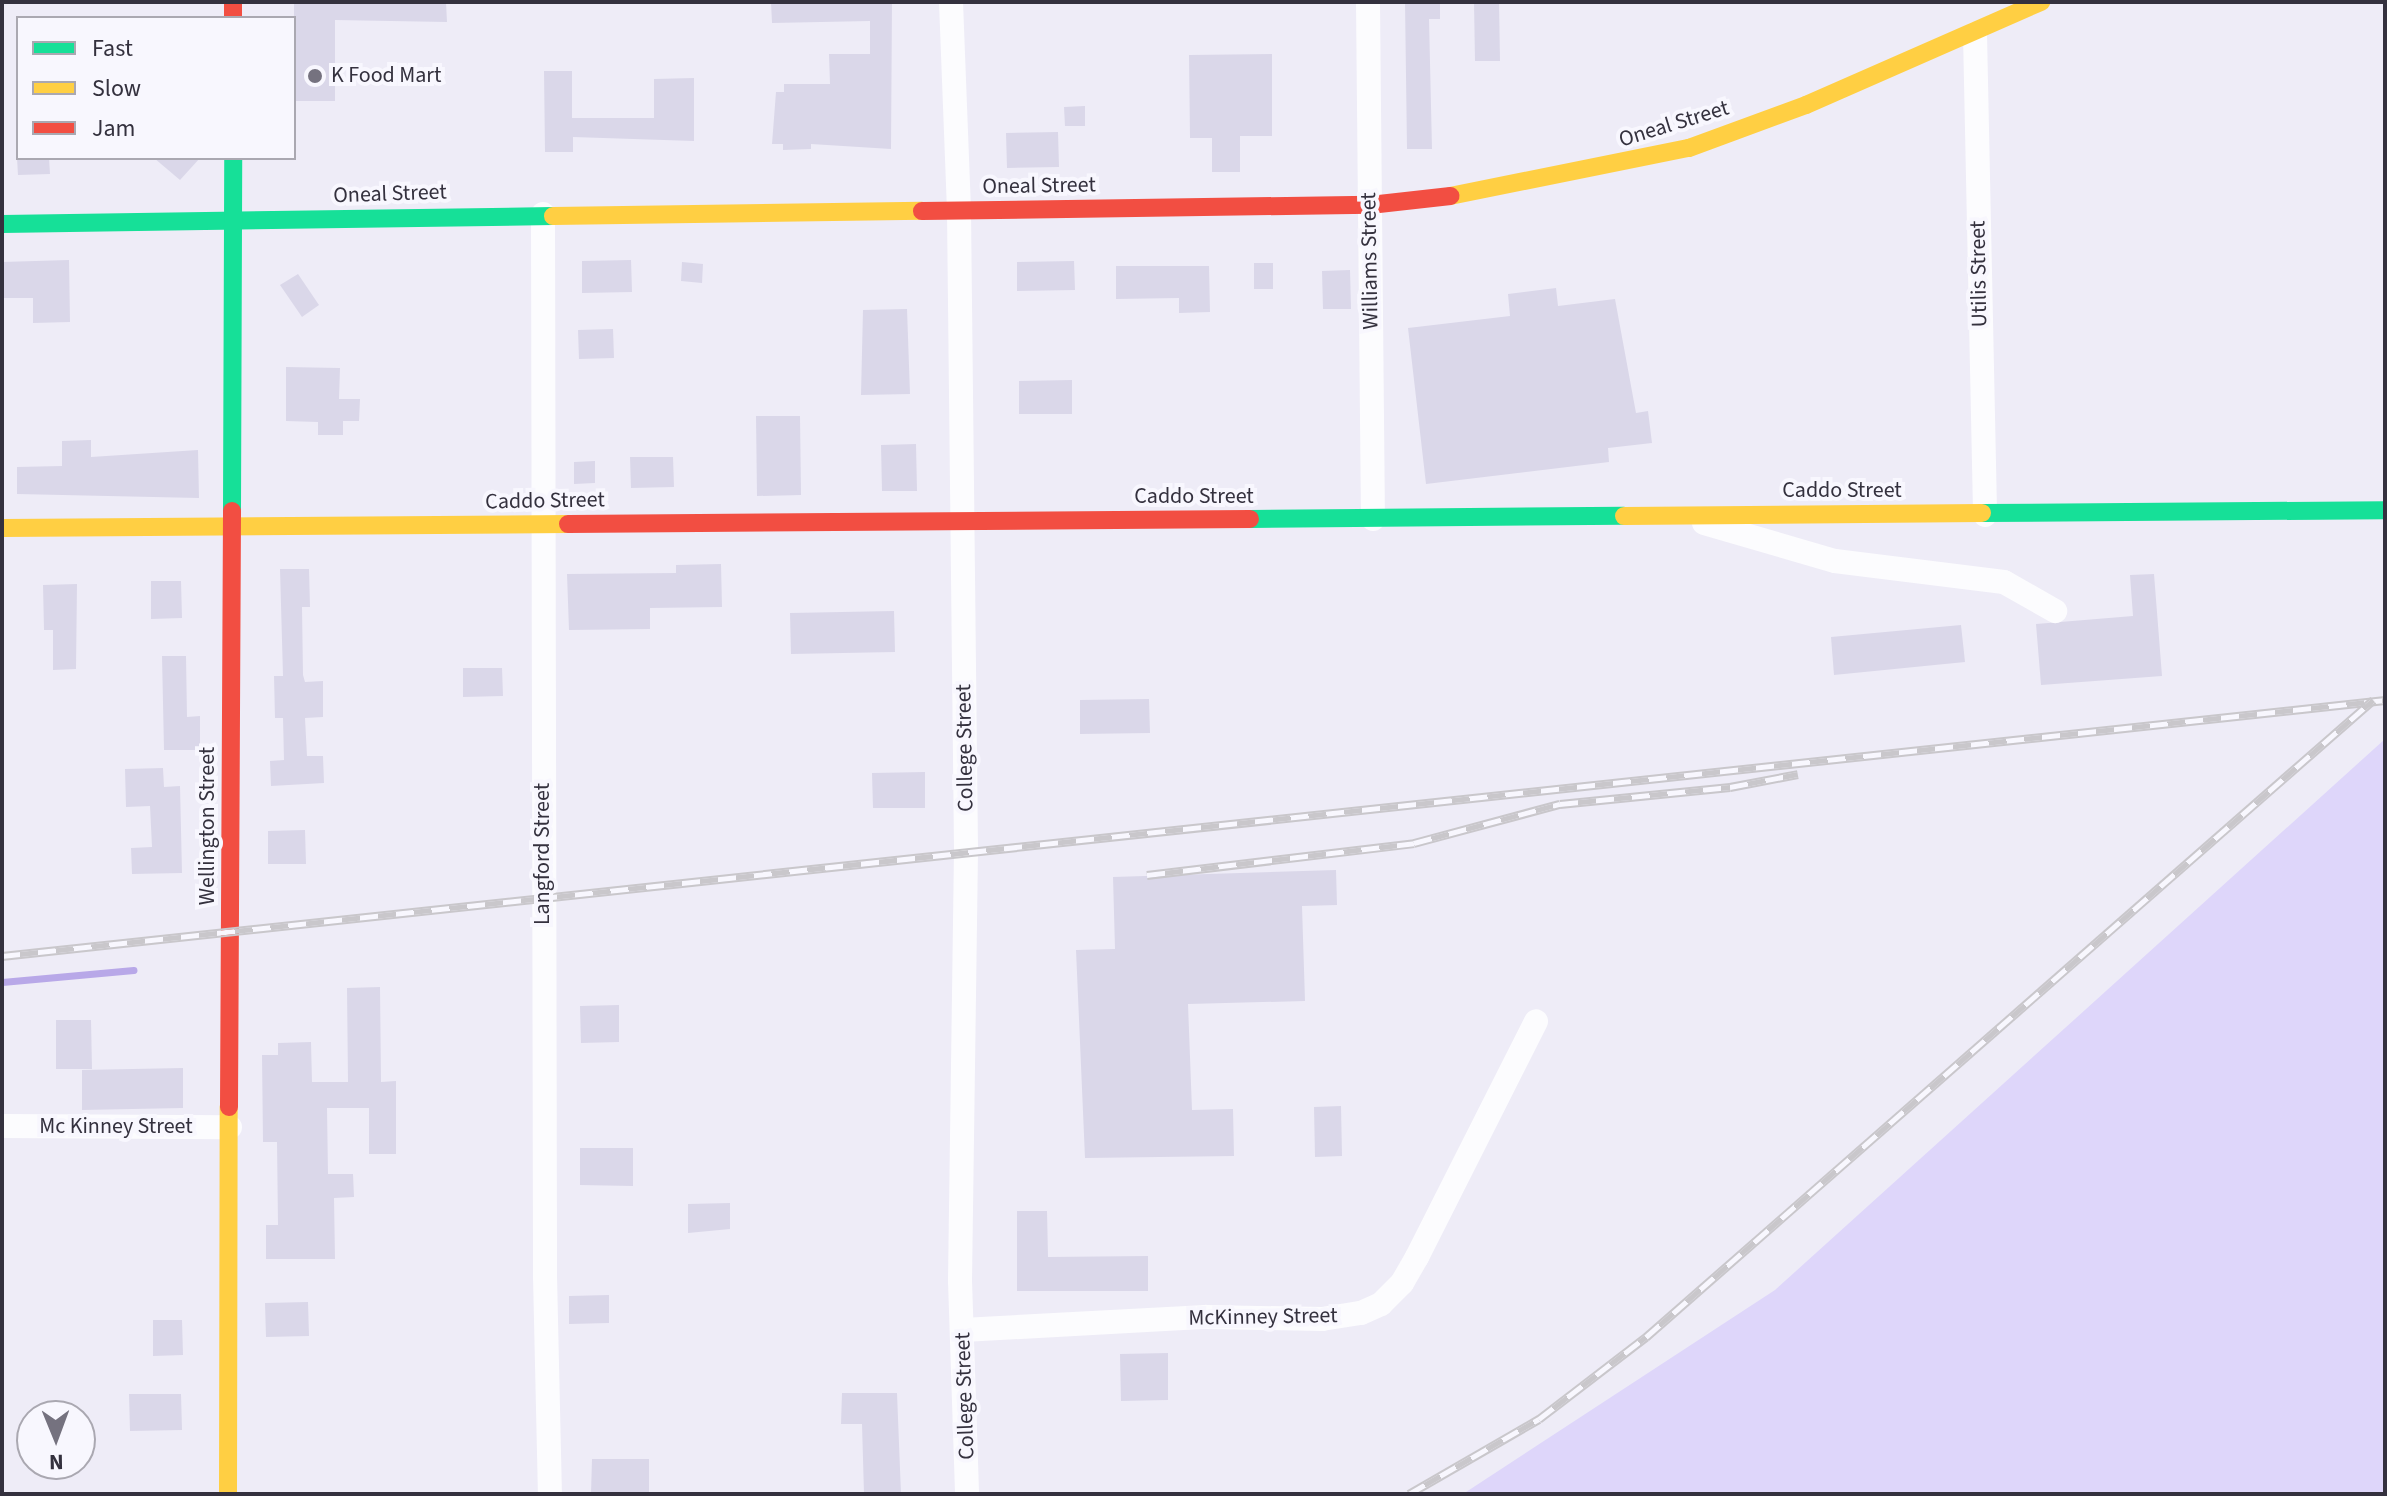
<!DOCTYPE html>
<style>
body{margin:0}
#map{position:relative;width:2387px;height:1496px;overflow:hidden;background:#eeecf7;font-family:"Source Sans 3",sans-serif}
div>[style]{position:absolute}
.green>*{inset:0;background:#ded6fa}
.stream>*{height:7px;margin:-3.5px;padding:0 3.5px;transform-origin:3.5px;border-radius:3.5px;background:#b8a8e8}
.building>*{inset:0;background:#dad7e9}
.street>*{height:24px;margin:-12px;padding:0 12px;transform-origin:12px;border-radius:12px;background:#fcfcfe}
.fast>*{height:18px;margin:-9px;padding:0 9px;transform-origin:9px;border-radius:9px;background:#16e098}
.slow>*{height:18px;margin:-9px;padding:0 9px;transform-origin:9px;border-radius:9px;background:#ffcf43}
.jam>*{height:18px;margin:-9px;padding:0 9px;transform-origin:9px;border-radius:9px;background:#f24e42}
.rail>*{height:9px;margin-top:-4.5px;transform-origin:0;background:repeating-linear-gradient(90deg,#f8f7fe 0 18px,#c9c7cb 0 36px);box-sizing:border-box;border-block:2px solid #c9c7cb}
.dots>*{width:22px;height:22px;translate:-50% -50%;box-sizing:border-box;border:4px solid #f8f7fe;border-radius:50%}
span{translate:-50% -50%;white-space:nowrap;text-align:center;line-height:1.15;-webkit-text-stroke:8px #f8f7fe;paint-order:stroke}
.poi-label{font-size:22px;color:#34313e}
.left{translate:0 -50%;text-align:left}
.street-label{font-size:22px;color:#34313e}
.frame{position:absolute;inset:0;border:4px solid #34313e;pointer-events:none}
.legend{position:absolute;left:16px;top:16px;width:280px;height:144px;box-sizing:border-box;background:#f8f7fe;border:2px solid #aaa8b1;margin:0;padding:10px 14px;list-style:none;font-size:24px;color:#34313e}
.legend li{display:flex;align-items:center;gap:16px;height:40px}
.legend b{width:40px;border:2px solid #aaa8b1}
.north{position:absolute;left:16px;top:1400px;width:80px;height:80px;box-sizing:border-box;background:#f8f7fe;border:2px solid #aaa8b1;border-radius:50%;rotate:179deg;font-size:22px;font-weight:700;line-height:32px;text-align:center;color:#34313e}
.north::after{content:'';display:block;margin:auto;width:28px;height:36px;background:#75727f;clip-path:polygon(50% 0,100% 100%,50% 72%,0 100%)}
</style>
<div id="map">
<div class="green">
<i style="clip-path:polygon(2385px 739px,2385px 1494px,1463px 1494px,1775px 1290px)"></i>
</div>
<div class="stream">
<i style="left:2px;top:982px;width:132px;rotate:-5.2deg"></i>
</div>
<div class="building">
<i style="clip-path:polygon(294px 2px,446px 2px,447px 22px,335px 20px,335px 101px,294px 101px)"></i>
<i style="clip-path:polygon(771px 2px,892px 2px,891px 149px,811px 144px,811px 149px,783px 150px,783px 144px,772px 144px,776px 92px,784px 92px,784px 84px,830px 84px,829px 54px,870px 54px,870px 21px,772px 23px)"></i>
<i style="clip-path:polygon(1405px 2px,1440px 2px,1440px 19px,1429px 19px,1432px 149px,1407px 149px)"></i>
<i style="clip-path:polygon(1474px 2px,1499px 2px,1500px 61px,1475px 61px)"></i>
<i style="clip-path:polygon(1272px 54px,1272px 136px,1240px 136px,1240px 172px,1212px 172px,1212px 138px,1190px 138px,1189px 55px)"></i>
<i style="clip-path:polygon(544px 71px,572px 71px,572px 118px,654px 118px,654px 79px,694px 78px,694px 141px,573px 137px,573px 152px,545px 152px)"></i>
<i style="clip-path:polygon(1085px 106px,1085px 126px,1065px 126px,1064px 107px)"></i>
<i style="clip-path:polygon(1058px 132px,1059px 167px,1007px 168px,1006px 133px)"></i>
<i style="clip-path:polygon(17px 158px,49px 158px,50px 174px,18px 175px)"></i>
<i style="clip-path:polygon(154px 158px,200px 158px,180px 180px)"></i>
<i style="clip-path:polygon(69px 260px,70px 322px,33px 323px,33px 298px,2px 298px,2px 262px)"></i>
<i style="clip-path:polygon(631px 260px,632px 292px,582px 293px,582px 261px)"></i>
<i style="clip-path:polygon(1074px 261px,1075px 290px,1017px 291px,1017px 262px)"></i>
<i style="clip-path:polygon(682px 262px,703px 264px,702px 283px,681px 281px)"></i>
<i style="clip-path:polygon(1254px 263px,1273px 263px,1273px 289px,1254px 289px)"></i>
<i style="clip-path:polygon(1116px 266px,1209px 266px,1210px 312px,1179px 313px,1179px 298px,1116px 299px)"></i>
<i style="clip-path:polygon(1350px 270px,1351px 309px,1323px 309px,1322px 271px)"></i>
<i style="clip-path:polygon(298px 274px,319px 305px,302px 317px,280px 285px)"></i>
<i style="clip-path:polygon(1556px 288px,1558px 306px,1615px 299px,1636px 413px,1648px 411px,1652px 443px,1608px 448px,1609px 462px,1426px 484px,1408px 328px,1510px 316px,1508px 294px)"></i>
<i style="clip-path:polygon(907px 309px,910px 394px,861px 395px,863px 310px)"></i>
<i style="clip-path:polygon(613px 329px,614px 358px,579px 359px,578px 330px)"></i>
<i style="clip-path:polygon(286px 367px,340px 368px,339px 399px,360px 399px,359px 421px,343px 421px,343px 435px,318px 435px,318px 422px,286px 421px)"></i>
<i style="clip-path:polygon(1072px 380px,1072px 414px,1019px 414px,1019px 381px)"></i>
<i style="clip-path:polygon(756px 416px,800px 416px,801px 495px,757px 496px)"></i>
<i style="clip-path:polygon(91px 440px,91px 457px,198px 450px,199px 498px,17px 494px,17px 467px,62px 466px,62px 441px)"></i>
<i style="clip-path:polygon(916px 444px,917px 491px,882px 491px,881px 445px)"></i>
<i style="clip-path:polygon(630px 457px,673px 457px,674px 487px,631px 488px)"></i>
<i style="clip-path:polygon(595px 461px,595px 483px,574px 484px,574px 462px)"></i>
<i style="clip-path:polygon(721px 564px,722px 607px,650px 608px,650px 629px,569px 630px,567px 574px,676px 573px,676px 565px)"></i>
<i style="clip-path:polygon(280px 569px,309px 569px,310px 607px,302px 607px,303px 675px,305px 682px,323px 681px,323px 717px,305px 718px,307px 756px,323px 756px,324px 783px,271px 786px,270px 761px,284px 760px,283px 718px,275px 718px,274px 676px,283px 676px)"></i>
<i style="clip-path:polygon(2154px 574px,2162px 676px,2041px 685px,2036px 624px,2133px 616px,2130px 575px)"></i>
<i style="clip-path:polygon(151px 581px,181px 581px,182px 618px,151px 619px)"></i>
<i style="clip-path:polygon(77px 584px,76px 669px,53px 670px,53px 630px,44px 630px,43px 585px)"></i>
<i style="clip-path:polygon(894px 611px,895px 652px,791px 654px,790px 613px)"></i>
<i style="clip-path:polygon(1961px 625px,1965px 662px,1834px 675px,1831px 637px)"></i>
<i style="clip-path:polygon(162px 656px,186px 656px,187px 717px,200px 716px,200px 750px,164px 750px)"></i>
<i style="clip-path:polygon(463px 668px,502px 668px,503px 696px,463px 697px)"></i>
<i style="clip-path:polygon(1149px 699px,1150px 733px,1080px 734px,1080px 700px)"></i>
<i style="clip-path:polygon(163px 768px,164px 787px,180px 786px,182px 873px,132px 874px,131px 848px,152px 847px,150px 806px,126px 807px,125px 769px)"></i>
<i style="clip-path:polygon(925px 772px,925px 808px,873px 808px,872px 773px)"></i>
<i style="clip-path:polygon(305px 830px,306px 864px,268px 864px,268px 831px)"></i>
<i style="clip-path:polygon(1336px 870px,1337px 905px,1302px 906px,1305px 1001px,1188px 1004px,1192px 1110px,1233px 1109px,1234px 1156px,1085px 1158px,1076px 950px,1115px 949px,1113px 877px)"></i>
<i style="clip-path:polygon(380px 987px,381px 1082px,396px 1081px,396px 1154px,369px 1154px,369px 1108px,327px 1108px,328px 1174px,353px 1174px,354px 1197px,334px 1198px,335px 1259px,266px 1259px,266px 1225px,278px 1225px,277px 1142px,263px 1142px,262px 1055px,278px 1055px,278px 1043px,311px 1042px,312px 1082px,348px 1082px,347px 988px)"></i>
<i style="clip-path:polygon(619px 1005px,619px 1042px,581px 1043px,580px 1006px)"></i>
<i style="clip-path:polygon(56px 1020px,91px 1020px,92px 1069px,56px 1069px)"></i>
<i style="clip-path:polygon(183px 1068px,183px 1108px,82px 1110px,82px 1070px)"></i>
<i style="clip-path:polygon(1341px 1106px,1342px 1156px,1315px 1157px,1314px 1107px)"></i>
<i style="clip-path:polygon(580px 1148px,633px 1148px,633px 1186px,580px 1185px)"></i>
<i style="clip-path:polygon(730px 1203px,730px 1229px,688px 1233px,688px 1204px)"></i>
<i style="clip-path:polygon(1017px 1211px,1047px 1211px,1048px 1257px,1148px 1256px,1148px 1291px,1017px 1291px)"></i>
<i style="clip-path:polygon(609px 1295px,609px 1323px,569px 1324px,569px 1296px)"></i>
<i style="clip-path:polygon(308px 1302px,309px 1336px,266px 1337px,265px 1303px)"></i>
<i style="clip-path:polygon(153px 1320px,182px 1320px,183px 1355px,153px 1356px)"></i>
<i style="clip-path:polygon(1168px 1353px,1168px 1400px,1121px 1401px,1120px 1354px)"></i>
<i style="clip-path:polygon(842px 1393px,897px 1393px,901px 1494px,864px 1494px,862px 1424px,841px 1424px)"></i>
<i style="clip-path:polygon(129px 1394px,181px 1394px,182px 1430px,130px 1431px)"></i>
<i style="clip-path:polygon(592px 1459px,649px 1459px,649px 1494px,591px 1494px)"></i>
</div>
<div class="street">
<i style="left:951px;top:2px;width:210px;rotate:87.8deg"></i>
<i style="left:959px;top:212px;width:639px;rotate:89.37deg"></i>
<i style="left:966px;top:851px;width:430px;rotate:90.8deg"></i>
<i style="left:960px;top:1281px;width:213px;rotate:88.1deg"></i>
<i style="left:1368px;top:2px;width:517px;rotate:89.45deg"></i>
<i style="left:1975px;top:34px;width:481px;rotate:88.8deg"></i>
<i style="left:543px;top:214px;width:1062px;rotate:89.89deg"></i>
<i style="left:545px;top:1276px;width:218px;rotate:88.7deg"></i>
<i style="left:1704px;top:523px;width:136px;rotate:16.2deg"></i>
<i style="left:1835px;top:561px;width:170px;rotate:7.1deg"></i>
<i style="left:2004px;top:582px;width:59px;rotate:29.6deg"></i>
<i style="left:2px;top:1126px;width:228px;rotate:0.3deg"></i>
<i style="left:963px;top:1330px;width:243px;rotate:-3.1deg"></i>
<i style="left:1206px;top:1317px;width:116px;rotate:1deg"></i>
<i style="left:1322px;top:1319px;width:39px;rotate:-9deg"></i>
<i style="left:1361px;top:1313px;width:22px;rotate:-24deg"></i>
<i style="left:1381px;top:1304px;width:30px;rotate:-45deg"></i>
<i style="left:1402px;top:1283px;width:30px;rotate:-60deg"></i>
<i style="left:1417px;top:1257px;width:264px;rotate:-63.2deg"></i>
</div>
<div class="fast">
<i style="left:2px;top:224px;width:551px;rotate:-0.83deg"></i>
<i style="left:232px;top:511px;width:353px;rotate:-89.8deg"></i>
<i style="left:1982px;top:513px;width:403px;rotate:-0.4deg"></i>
<i style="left:1250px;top:519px;width:374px;rotate:-0.5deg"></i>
</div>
<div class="slow">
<i style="left:1450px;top:196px;width:244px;rotate:-11.4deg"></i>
<i style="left:1689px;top:148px;width:125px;rotate:-20.2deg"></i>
<i style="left:1806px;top:105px;width:257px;rotate:-23.7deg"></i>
<i style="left:553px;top:216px;width:369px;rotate:-0.8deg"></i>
<i style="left:1624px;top:516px;width:358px;rotate:-0.5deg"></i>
<i style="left:2px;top:528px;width:566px;rotate:-0.4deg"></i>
<i style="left:228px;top:1494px;width:387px;rotate:-89.9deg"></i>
</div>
<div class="jam">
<i style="left:233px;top:2px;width:16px;rotate:90deg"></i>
<i style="left:922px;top:211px;width:448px;rotate:-0.8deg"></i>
<i style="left:1370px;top:205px;width:81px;rotate:-6.4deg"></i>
<i style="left:568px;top:524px;width:682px;rotate:-0.42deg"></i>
<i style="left:229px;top:1107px;width:596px;rotate:-89.71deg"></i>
</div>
<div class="rail">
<i style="left:1147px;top:875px;width:269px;rotate:-6.8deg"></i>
<i style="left:1414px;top:843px;width:151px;rotate:-15deg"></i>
<i style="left:1560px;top:804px;width:171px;rotate:-5.7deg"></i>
<i style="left:1730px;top:787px;width:69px;rotate:-10.8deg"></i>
<i style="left:2px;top:956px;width:2397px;rotate:-6.13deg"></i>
<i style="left:1409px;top:1494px;width:150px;rotate:-30deg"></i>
<i style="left:1539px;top:1419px;width:135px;rotate:-37.5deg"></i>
<i style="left:1646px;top:1337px;width:967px;rotate:-41.22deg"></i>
</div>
<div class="dots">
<i style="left:315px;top:76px;background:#75727f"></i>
</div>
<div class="poi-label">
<span class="left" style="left:331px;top:76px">K Food Mart</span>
</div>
<div class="street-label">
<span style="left:1674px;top:124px;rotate:-17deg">Oneal Street</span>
<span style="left:1039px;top:186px;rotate:-1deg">Oneal Street</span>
<span style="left:390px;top:194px;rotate:-2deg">Oneal Street</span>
<span style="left:1370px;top:261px;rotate:-91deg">Williams Street</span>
<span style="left:1979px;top:274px;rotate:-91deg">Utilis Street</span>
<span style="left:1842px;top:491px">Caddo Street</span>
<span style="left:1194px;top:497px">Caddo Street</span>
<span style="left:545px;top:501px;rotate:-1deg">Caddo Street</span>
<span style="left:965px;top:748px;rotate:-91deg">College Street</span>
<span style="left:208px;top:826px;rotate:-90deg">Wellington Street</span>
<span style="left:543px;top:854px;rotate:-90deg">Langford Street</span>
<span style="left:116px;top:1127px">Mc Kinney Street</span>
<span style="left:1263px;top:1317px;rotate:-1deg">McKinney Street</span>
<span style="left:965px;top:1396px;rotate:-92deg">College Street</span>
</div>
<div class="frame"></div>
<ul class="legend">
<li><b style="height:10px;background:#16e098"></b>Fast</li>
<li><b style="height:10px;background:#ffcf43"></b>Slow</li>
<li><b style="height:10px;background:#f24e42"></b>Jam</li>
</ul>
<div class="north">N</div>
</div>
